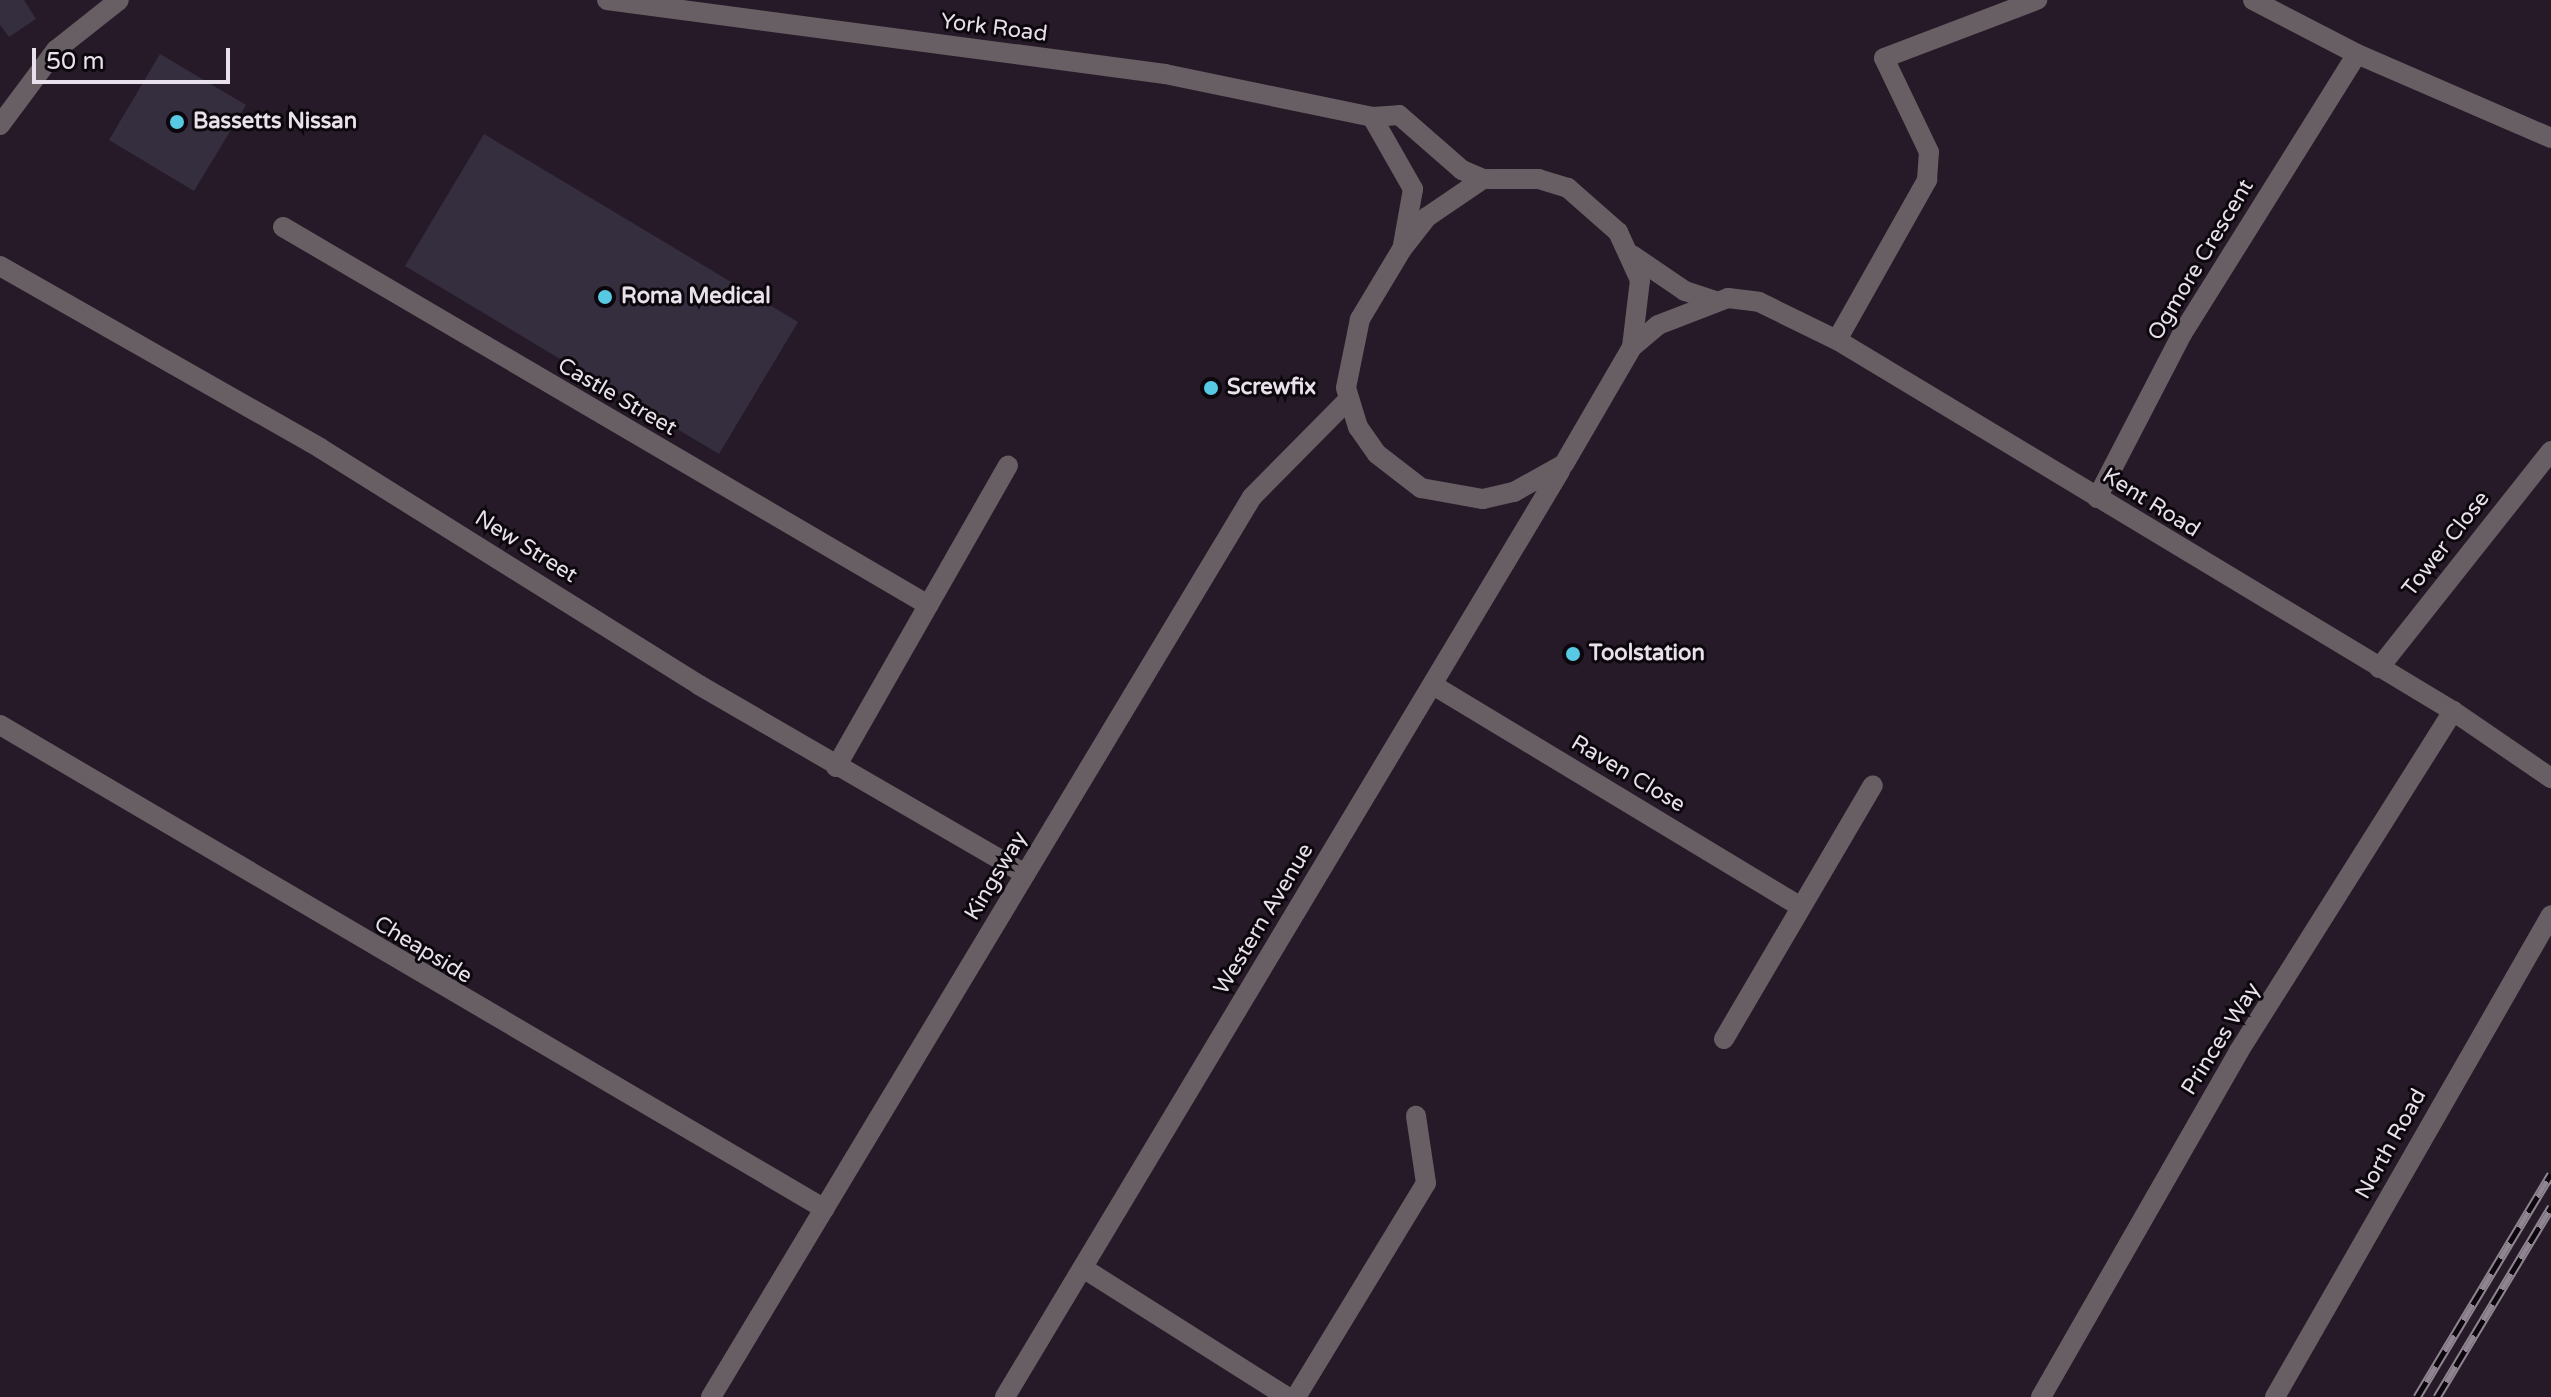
<!DOCTYPE html>
<style>
body{margin:0}
#map{position:relative;width:2551px;height:1397px;overflow:hidden;background:#261a28;font-family:"Varela Round",sans-serif}
div>[style]{position:absolute}
.building>*{inset:0;background:#342e3f}
.minor>*{height:20px;margin:-10px;padding:0 10px;transform-origin:10px;border-radius:10px;background:#685f64}
.rail>*{height:9px;margin-top:-4.5px;transform-origin:0;background:repeating-linear-gradient(90deg,#0c070d 0 18px,#8f8591 0 36px);box-sizing:border-box;border-block:2px solid #8f8591}
.dots>*{width:22px;height:22px;translate:-50% -50%;box-sizing:border-box;border:4px solid #0c070d;border-radius:50%}
span{translate:-50% -50%;white-space:nowrap;text-align:center;line-height:1.15;-webkit-text-stroke:6px #0c070d;paint-order:stroke}
.street-label{font-size:22px;color:#e8e0ea}
.poi-label{font-size:22px;color:#e8e0ea;font-weight:700}
.left{translate:0 -50%;text-align:left}
.scale{position:absolute;left:32px;top:48px;width:198px;height:36px;box-sizing:border-box;border:4px solid #e8e0ea;border-top:0;padding-left:10px;font-size:24px;line-height:28px;white-space:nowrap;color:#e8e0ea;-webkit-text-stroke:6px #0c070d;paint-order:stroke}
</style>
<div id="map">
<div class="building">
<i style="clip-path:polygon(0 0,24px 0,36px 19px,9px 37px,0 25px)"></i>
<i style="clip-path:polygon(160px 54px,246px 105px,194px 191px,109px 140px)"></i>
<i style="clip-path:polygon(484px 134px,798px 322px,719px 454px,405px 266px)"></i>
</div>
<div class="minor">
<i style="left:607px;top:0;width:563px;rotate:7.55deg"></i>
<i style="left:1165px;top:74px;width:211px;rotate:11.7deg"></i>
<i style="left:1372px;top:117px;width:27px;rotate:-4deg"></i>
<i style="left:1399px;top:115px;width:84px;rotate:41.1deg"></i>
<i style="left:1462px;top:170px;width:23px;rotate:23deg"></i>
<i style="left:2357px;top:54px;width:211px;rotate:23.4deg"></i>
<i style="left:1372px;top:117px;width:83px;rotate:60.3deg"></i>
<i style="left:1413px;top:189px;width:57px;rotate:100.1deg"></i>
<i style="left:0;top:125px;width:94px;rotate:-53.3deg"></i>
<i style="left:56px;top:50px;width:80px;rotate:-38.4deg"></i>
<i style="left:283px;top:227px;width:748px;rotate:30.37deg"></i>
<i style="left:1632px;top:255px;width:64px;rotate:34.2deg"></i>
<i style="left:1685px;top:291px;width:32px;rotate:18deg"></i>
<i style="left:0;top:266px;width:368px;rotate:29.6deg"></i>
<i style="left:320px;top:448px;width:447px;rotate:32deg"></i>
<i style="left:699px;top:685px;width:377px;rotate:30.1deg"></i>
<i style="left:1837px;top:340px;width:184px;rotate:-60.6deg"></i>
<i style="left:1927px;top:180px;width:28px;rotate:-86deg"></i>
<i style="left:1929px;top:152px;width:104px;rotate:-115.6deg"></i>
<i style="left:1884px;top:58px;width:164px;rotate:-20.8deg"></i>
<i style="left:1632px;top:347px;width:67px;rotate:-83.2deg"></i>
<i style="left:1640px;top:280px;width:53px;rotate:-114.6deg"></i>
<i style="left:1618px;top:232px;width:67px;rotate:-138.7deg"></i>
<i style="left:1568px;top:188px;width:30px;rotate:-163deg"></i>
<i style="left:1539px;top:179px;width:56px;rotate:180deg"></i>
<i style="left:1483px;top:179px;width:68px;rotate:145.8deg"></i>
<i style="left:1427px;top:217px;width:41px;rotate:128deg"></i>
<i style="left:1402px;top:249px;width:82px;rotate:121deg"></i>
<i style="left:1360px;top:319px;width:70px;rotate:101.5deg"></i>
<i style="left:1346px;top:388px;width:41px;rotate:72.9deg"></i>
<i style="left:1358px;top:427px;width:33px;rotate:55deg"></i>
<i style="left:1377px;top:454px;width:56px;rotate:37.7deg"></i>
<i style="left:1421px;top:488px;width:63px;rotate:10.1deg"></i>
<i style="left:1483px;top:499px;width:32px;rotate:-13deg"></i>
<i style="left:1514px;top:492px;width:57px;rotate:-29.2deg"></i>
<i style="left:1564px;top:464px;width:135px;rotate:-59.8deg"></i>
<i style="left:1632px;top:347px;width:34px;rotate:-40deg"></i>
<i style="left:1658px;top:325px;width:75px;rotate:-21.1deg"></i>
<i style="left:1728px;top:298px;width:31px;rotate:7deg"></i>
<i style="left:1759px;top:302px;width:87px;rotate:26deg"></i>
<i style="left:1837px;top:340px;width:719px;rotate:31.06deg"></i>
<i style="left:2453px;top:711px;width:119px;rotate:34.4deg"></i>
<i style="left:2097px;top:498px;width:185px;rotate:-62.6deg"></i>
<i style="left:2182px;top:334px;width:330px;rotate:-58deg"></i>
<i style="left:2357px;top:54px;width:117px;rotate:-152.6deg"></i>
<i style="left:2379px;top:668px;width:277px;rotate:-51.6deg"></i>
<i style="left:1433px;top:685px;width:426px;rotate:31.1deg"></i>
<i style="left:0;top:725px;width:956px;rotate:30.4deg"></i>
<i style="left:836px;top:767px;width:347px;rotate:-60.3deg"></i>
<i style="left:1724px;top:1039px;width:294px;rotate:-59.6deg"></i>
<i style="left:1083px;top:1268px;width:241px;rotate:32.3deg"></i>
<i style="left:711px;top:1397px;width:1050px;rotate:-58.99deg"></i>
<i style="left:1252px;top:497px;width:136px;rotate:-45.3deg"></i>
<i style="left:1005px;top:1397px;width:1080px;rotate:-59.06deg"></i>
<i style="left:1296px;top:1397px;width:250px;rotate:-58.7deg"></i>
<i style="left:1426px;top:1183px;width:68px;rotate:-98.5deg"></i>
<i style="left:2041px;top:1397px;width:399px;rotate:-60.2deg"></i>
<i style="left:2239px;top:1051px;width:402px;rotate:-57.8deg"></i>
<i style="left:2275px;top:1397px;width:555px;rotate:-60.2deg"></i>
</div>
<div class="rail">
<i style="left:2417px;top:1397px;width:260px;rotate:-59deg"></i>
<i style="left:2437px;top:1397px;width:222px;rotate:-59deg"></i>
</div>
<div class="dots">
<i style="left:177px;top:122px;background:#57c9e2"></i>
<i style="left:605px;top:297px;background:#57c9e2"></i>
<i style="left:1211px;top:388px;background:#57c9e2"></i>
<i style="left:1573px;top:654px;background:#57c9e2"></i>
</div>
<div class="street-label">
<span style="left:994px;top:28px;rotate:7deg">York Road</span>
<span style="left:2201px;top:260px;rotate:-59deg">Ogmore Crescent</span>
<span style="left:617px;top:397px;rotate:30deg">Castle Street</span>
<span style="left:2151px;top:503px;rotate:32deg">Kent Road</span>
<span style="left:2446px;top:544px;rotate:-52deg">Tower Close</span>
<span style="left:526px;top:547px;rotate:32deg">New Street</span>
<span style="left:1628px;top:774px;rotate:31deg">Raven Close</span>
<span style="left:996px;top:876px;rotate:-59deg">Kingsway</span>
<span style="left:1264px;top:919px;rotate:-59deg">Western Avenue</span>
<span style="left:423px;top:950px;rotate:31deg">Cheapside</span>
<span style="left:2221px;top:1039px;rotate:-58deg">Princes Way</span>
<span style="left:2391px;top:1144px;rotate:-61deg">North Road</span>
</div>
<div class="poi-label">
<span class="left" style="left:193px;top:122px">Bassetts Nissan</span>
<span class="left" style="left:621px;top:297px">Roma Medical</span>
<span class="left" style="left:1227px;top:388px">Screwfix</span>
<span class="left" style="left:1589px;top:654px">Toolstation</span>
</div>
<div class="scale">50 m</div>
</div>
